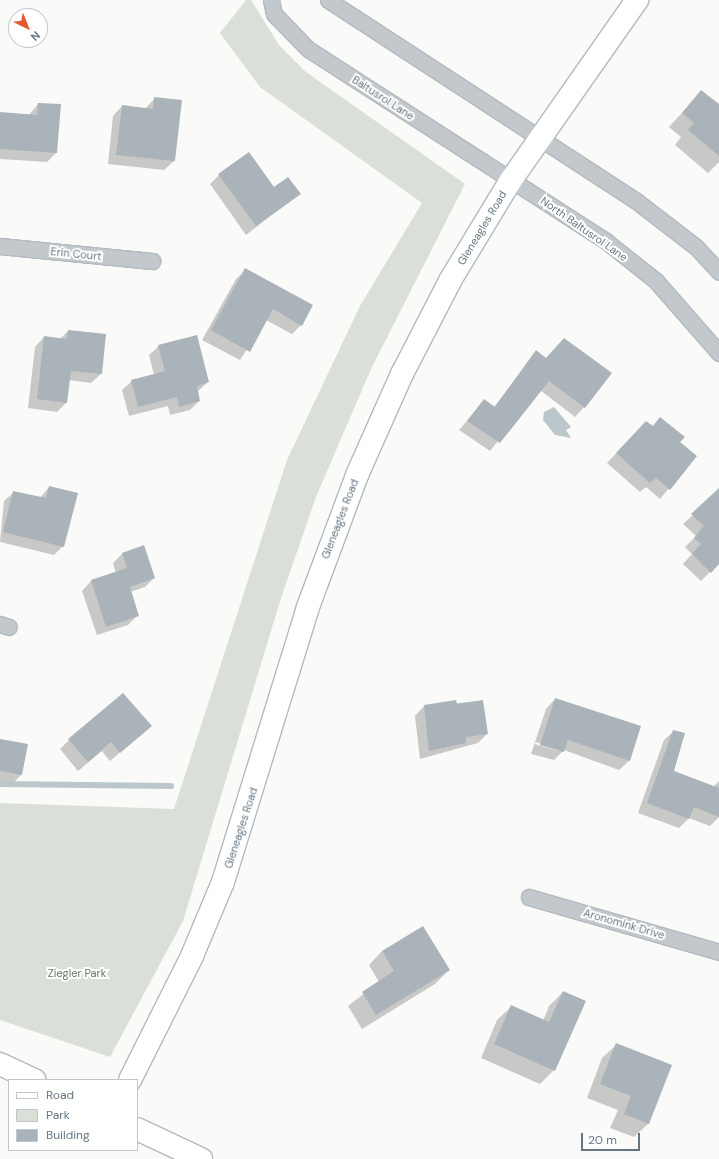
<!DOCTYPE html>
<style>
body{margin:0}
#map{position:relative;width:719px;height:1159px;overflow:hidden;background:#fafaf8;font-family:"DM Sans",sans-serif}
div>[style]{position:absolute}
.green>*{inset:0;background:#dadfd7}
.water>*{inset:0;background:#bbc7cb}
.shadow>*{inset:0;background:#0003}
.stream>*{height:6px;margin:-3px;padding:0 3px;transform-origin:3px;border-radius:3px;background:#bbc7cb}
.building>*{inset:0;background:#aab3b9}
.roads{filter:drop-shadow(1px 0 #b3babf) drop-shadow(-1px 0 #b3babf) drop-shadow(0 1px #b3babf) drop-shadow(0 -1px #b3babf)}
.street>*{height:15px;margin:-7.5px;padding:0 7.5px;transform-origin:7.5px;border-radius:7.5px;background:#c3c8cc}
.secondary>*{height:22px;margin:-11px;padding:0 11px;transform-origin:11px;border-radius:11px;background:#fff}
span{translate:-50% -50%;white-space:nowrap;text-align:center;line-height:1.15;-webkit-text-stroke:4px #fff;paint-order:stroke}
.street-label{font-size:11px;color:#657683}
.park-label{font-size:11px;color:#687a64}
.legend{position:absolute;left:8px;top:1079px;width:130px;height:72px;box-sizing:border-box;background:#fff;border:1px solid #c1c8cd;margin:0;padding:5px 7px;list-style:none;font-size:12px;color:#657683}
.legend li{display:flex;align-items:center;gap:8px;height:20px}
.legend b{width:20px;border:1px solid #c1c8cd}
.north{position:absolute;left:8px;top:8px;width:40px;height:40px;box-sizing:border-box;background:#fff;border:1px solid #c1c8cd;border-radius:50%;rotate:137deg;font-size:11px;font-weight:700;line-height:16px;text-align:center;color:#657683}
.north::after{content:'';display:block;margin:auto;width:14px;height:18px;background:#e4572e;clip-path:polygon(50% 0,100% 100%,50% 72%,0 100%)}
.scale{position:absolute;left:581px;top:1133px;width:59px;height:18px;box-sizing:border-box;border:2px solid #657683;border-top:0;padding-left:5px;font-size:12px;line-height:14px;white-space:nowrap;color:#657683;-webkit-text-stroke:3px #fff;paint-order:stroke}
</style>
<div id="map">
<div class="green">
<i style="clip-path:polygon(246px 0,251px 0,279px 45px,306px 72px,465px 184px,371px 369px,316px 497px,281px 598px,183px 921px,110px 1057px,0 1020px,0 803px,174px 809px,287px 460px,360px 306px,422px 203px,260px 87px,220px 33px)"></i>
</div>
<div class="water">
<i style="clip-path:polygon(554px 407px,571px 427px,566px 430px,571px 438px,555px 435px,543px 420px,544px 412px)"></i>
</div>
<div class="shadow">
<i style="clip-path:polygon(702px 91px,719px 106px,719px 162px,708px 173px,675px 145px,681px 137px,669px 127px)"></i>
<i style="clip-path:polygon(155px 98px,174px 161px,164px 170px,108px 164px,113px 116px,122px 106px,145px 109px)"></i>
<i style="clip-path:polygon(38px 104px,56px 153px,47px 162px,0 159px,0 113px,29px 115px)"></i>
<i style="clip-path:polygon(219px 175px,274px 188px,299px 194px,246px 235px,210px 184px)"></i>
<i style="clip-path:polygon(246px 270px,301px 325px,292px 334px,266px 320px,240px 360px,202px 340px,236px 279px)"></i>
<i style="clip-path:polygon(68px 331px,101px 374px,91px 383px,69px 380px,66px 403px,57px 412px,28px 408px,35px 347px,44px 337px,60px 339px)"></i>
<i style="clip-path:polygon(159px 346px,208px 382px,197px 392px,199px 401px,190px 410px,170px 415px,168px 406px,129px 416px,122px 390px,132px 381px,154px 375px,149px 355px)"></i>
<i style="clip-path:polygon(536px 352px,584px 407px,575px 417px,540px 390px,490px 451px,459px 430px,484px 401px,494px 407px)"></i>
<i style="clip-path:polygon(661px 418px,679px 442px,696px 456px,660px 499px,646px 487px,640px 492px,607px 463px,646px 422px,652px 427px)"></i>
<i style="clip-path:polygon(49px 487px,63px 546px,54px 555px,0 542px,4px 501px,14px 492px,40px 498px)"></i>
<i style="clip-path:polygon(719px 491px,719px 563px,701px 581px,683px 564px,692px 554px,685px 547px,696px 536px,683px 524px)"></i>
<i style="clip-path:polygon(122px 554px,154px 578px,145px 587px,130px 592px,138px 615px,128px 625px,97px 635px,82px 591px,91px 581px,116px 573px,113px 563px)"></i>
<i style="clip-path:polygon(evenodd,555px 699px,640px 726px,629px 761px,619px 770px,564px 750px,554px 760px,531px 754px,546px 709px,555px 699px,535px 742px,559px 749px,559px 751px,535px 744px,535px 742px)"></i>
<i style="clip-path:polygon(482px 701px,487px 734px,478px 743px,420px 759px,415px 716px,424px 706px)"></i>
<i style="clip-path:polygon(150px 726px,110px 761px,102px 751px,78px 771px,60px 749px,69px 740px)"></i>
<i style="clip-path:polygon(674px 731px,673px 772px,713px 787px,719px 781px,719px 817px,710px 826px,689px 818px,679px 828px,638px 813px,664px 740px)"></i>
<i style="clip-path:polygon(0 740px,21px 775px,12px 784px,0 782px)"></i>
<i style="clip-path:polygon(382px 951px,449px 970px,435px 984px,362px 1029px,348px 1006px,379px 982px,369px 965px)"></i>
<i style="clip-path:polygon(563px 992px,554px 1070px,540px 1084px,481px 1058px,497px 1020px,511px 1007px,543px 1021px,549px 1006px)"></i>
<i style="clip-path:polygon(616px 1045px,648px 1124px,634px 1137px,610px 1128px,618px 1110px,587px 1098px,602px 1058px)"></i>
</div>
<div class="stream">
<i style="left:0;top:784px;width:171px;rotate:0.7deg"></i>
</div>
<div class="building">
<i style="clip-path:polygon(701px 90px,719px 104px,719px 156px,688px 130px,694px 123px,682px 113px)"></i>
<i style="clip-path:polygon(154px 97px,182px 100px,175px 161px,116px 155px,122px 105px,153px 109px)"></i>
<i style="clip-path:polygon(38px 103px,61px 104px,57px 153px,0 149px,0 112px,37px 115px)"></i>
<i style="clip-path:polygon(249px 152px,274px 187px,288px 177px,301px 194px,256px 226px,218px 174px)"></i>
<i style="clip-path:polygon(245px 268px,313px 305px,302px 326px,273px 309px,250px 352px,211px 330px)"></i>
<i style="clip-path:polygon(68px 330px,106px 334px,102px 374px,71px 371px,67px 403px,37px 399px,44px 336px,67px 339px)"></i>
<i style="clip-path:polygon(197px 335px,209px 382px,197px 386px,200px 401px,179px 407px,177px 397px,138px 407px,131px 380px,165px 371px,158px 345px)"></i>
<i style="clip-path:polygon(564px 338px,612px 373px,585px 408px,549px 381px,500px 443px,467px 421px,484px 399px,495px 407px,536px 350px,546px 358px)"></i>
<i style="clip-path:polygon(660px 417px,685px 437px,680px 442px,697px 456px,670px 490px,656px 478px,650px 483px,616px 453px,646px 421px,653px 426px)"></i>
<i style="clip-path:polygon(49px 486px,78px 493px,64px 547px,3px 532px,13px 491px,46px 498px)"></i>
<i style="clip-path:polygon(719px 488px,719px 564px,711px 573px,692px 554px,701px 544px,694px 538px,704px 526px,691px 514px)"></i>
<i style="clip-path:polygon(144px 545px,155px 578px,130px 587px,139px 616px,106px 627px,91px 580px,127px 568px,122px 553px)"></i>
<i style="clip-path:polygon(123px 693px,152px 726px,120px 753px,111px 742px,88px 762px,68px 739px)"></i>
<i style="clip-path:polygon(555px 698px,641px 726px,630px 761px,568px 740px,564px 752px,540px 745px)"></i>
<i style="clip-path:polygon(456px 700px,457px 704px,483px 700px,488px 734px,466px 737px,466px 743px,429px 751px,424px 705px)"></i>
<i style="clip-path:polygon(673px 730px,685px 733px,674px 771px,719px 788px,719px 817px,694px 807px,689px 819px,647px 803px)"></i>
<i style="clip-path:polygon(0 739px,28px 744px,22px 775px,0 771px)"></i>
<i style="clip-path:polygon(423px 926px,450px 970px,376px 1015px,362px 992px,394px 971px,382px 951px)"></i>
<i style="clip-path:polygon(563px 991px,586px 1001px,555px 1071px,494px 1044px,511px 1005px,549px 1022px)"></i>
<i style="clip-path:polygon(616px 1043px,672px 1065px,649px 1124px,624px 1114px,631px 1096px,600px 1084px)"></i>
</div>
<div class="roads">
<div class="street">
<i style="left:271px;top:0;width:14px;rotate:78deg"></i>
<i style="left:274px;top:14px;width:49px;rotate:45.8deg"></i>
<i style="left:308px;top:49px;width:356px;rotate:32.8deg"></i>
<i style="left:607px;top:242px;width:63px;rotate:38.5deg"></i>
<i style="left:656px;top:281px;width:96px;rotate:48.8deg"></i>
<i style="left:328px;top:0;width:366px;rotate:33.1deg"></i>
<i style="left:635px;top:200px;width:77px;rotate:37.6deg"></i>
<i style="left:696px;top:247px;width:34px;rotate:47deg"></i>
<i style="left:0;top:246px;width:153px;rotate:5.6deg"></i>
<i style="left:0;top:624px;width:9px;rotate:18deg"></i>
<i style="left:529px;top:897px;width:198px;rotate:16.1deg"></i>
</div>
<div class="secondary">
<i style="left:0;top:1064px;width:38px;rotate:25deg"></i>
<i style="left:130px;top:1080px;width:139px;rotate:-63.4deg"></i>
<i style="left:192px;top:956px;width:80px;rotate:-67.3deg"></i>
<i style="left:223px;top:882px;width:288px;rotate:-72.8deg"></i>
<i style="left:308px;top:607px;width:141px;rotate:-69.6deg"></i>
<i style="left:357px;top:475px;width:111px;rotate:-66deg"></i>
<i style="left:402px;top:374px;width:107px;rotate:-62.7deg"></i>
<i style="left:451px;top:279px;width:116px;rotate:-58.8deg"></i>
<i style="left:511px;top:180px;width:220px;rotate:-55deg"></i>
<i style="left:137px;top:1129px;width:71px;rotate:25.1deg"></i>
</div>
</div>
<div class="street-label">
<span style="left:383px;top:98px;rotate:33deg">Baltusrol Lane</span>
<span style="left:482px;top:228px;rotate:-59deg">Gleneagles Road</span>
<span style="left:584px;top:229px;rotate:35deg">North Baltusrol Lane</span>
<span style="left:76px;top:254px;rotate:6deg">Erin Court</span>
<span style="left:340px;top:519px;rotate:-69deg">Gleneagles Road</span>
<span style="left:241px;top:828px;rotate:-72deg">Gleneagles Road</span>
<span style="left:624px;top:924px;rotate:16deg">Aronomink Drive</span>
</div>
<div class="park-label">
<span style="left:77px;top:973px">Ziegler Park</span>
</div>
<ul class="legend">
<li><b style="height:5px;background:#fff"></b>Road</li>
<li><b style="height:11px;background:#dadfd7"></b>Park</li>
<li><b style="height:11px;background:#aab3b9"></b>Building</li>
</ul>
<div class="north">N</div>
<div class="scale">20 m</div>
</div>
